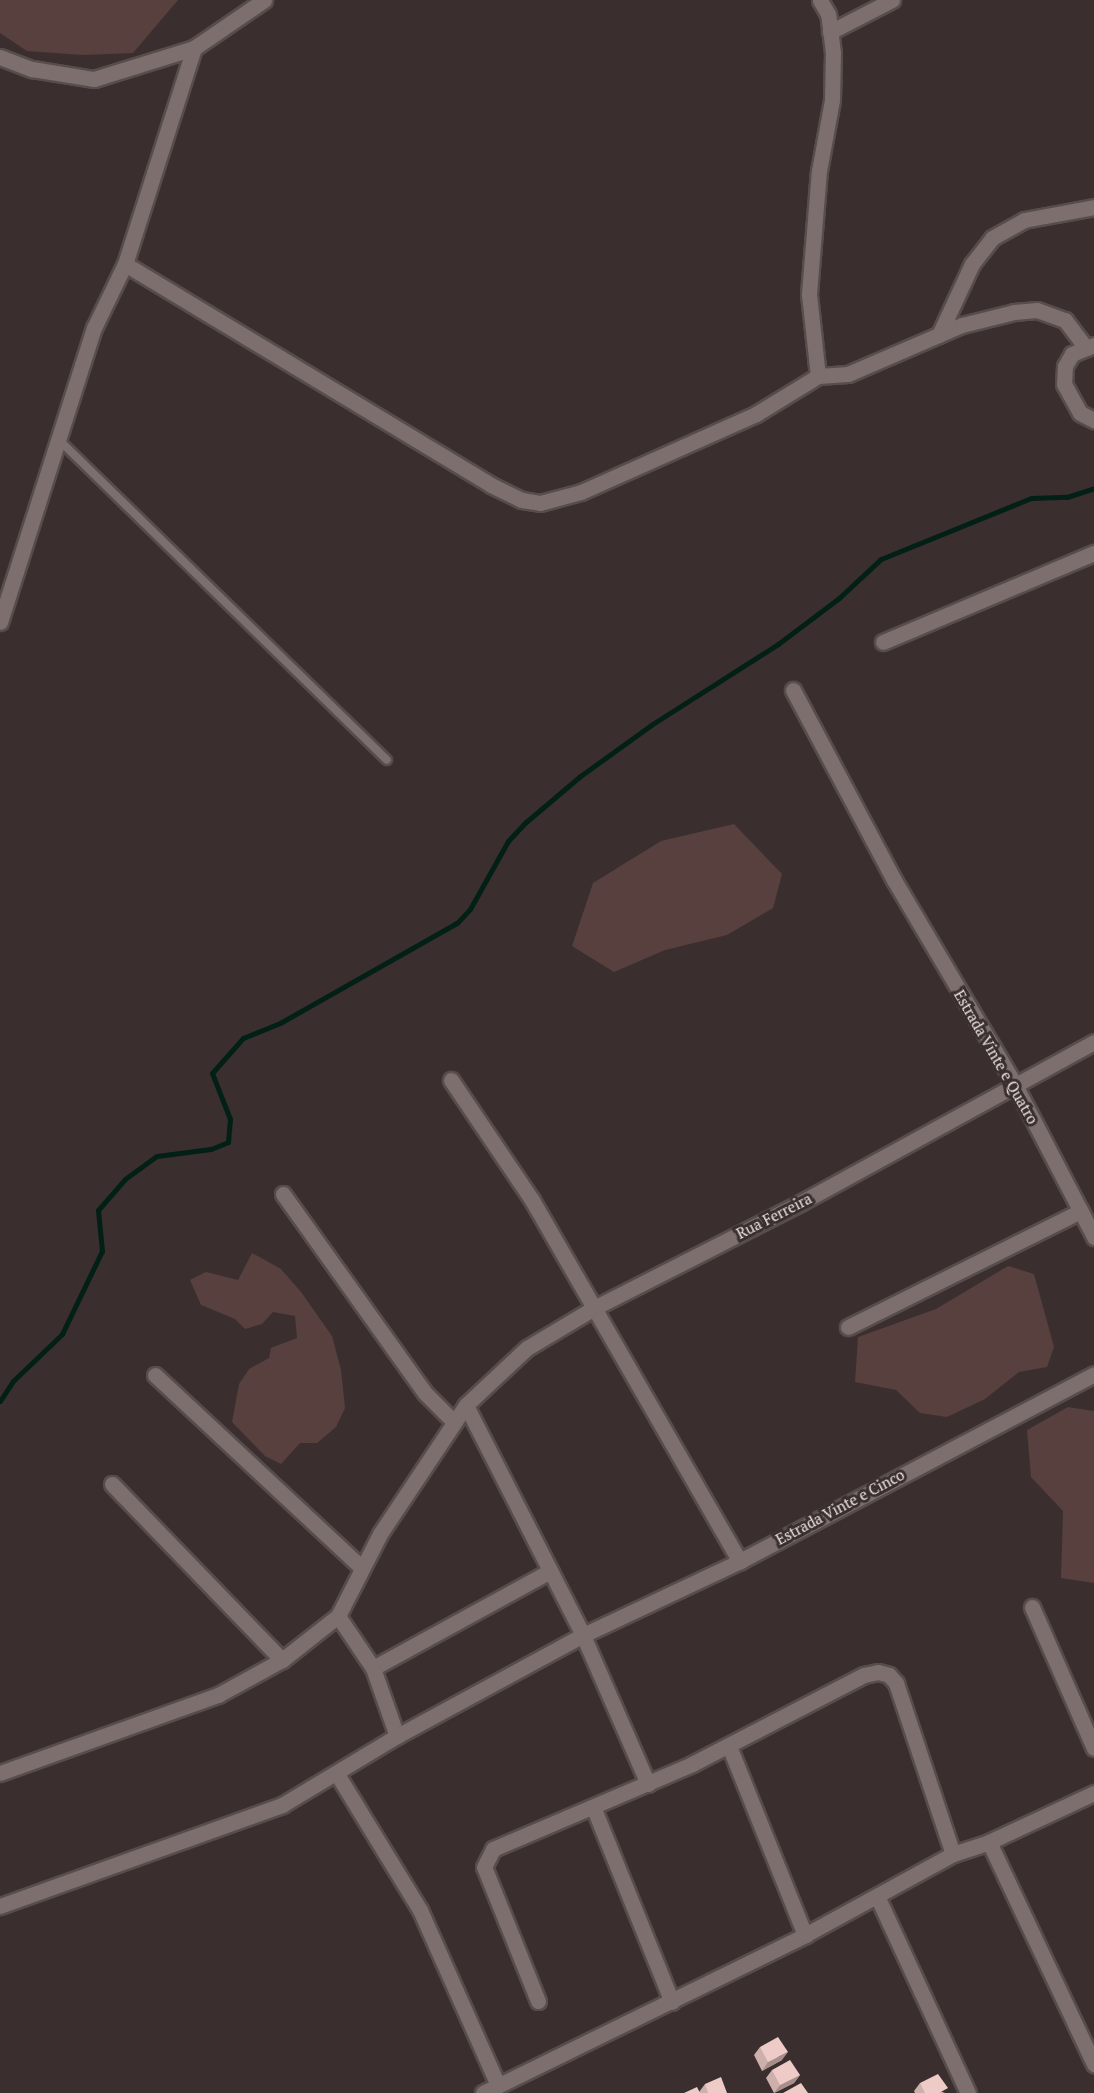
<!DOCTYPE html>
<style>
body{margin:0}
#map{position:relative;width:1094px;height:2093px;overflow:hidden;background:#3a2f2e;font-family:"PT Serif",serif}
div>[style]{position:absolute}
.green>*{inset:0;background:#57403d}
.stream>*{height:5px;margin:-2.5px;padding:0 2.5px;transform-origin:2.5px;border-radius:2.5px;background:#032016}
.roads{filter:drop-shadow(2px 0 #564d4c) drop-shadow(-2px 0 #564d4c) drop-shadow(0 2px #564d4c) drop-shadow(0 -2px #564d4c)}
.lane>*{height:8px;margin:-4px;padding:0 4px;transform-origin:4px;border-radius:4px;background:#7c6f6d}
.street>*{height:15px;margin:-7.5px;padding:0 7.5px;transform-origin:7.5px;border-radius:7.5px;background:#7c6f6d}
.wall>*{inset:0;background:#cdafab}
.shaded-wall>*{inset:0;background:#a78e8b}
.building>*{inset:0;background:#eecbc7}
span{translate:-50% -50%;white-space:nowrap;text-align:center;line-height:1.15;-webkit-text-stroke:6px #3a2f2e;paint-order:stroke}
.street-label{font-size:15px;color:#eee7e6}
</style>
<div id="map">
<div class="green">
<i style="clip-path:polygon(0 0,178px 0,133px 53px,83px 55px,27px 51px,0 33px)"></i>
<i style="clip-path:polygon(734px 824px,782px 874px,773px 908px,727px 935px,665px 950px,614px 972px,572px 946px,593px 883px,661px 841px)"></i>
<i style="clip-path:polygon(252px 1253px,281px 1269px,301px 1292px,332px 1336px,341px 1370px,345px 1408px,336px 1427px,317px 1443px,300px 1443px,281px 1464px,265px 1456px,232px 1422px,239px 1384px,249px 1369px,269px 1358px,271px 1348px,297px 1338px,295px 1316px,273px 1312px,262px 1324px,245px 1329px,235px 1319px,201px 1305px,190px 1280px,206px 1272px,238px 1280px)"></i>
<i style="clip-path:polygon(1008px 1266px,1034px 1274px,1054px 1347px,1047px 1367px,1019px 1372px,985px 1399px,947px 1417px,920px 1413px,896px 1390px,855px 1382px,858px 1337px,936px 1309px)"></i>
<i style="clip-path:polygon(1068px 1407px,1094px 1411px,1094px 1583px,1061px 1578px,1063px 1511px,1031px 1477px,1027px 1430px)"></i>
</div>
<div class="stream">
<i style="left:0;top:1401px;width:24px;rotate:-57deg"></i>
<i style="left:13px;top:1381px;width:68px;rotate:-43.8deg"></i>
<i style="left:62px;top:1334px;width:92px;rotate:-64.3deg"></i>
<i style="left:102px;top:1251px;width:41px;rotate:-95.6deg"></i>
<i style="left:98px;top:1210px;width:41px;rotate:-48.9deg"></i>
<i style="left:125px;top:1179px;width:39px;rotate:-36deg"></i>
<i style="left:157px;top:1156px;width:54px;rotate:-7.4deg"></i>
<i style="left:211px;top:1149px;width:18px;rotate:-22deg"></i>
<i style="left:228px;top:1142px;width:23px;rotate:-85deg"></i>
<i style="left:230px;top:1119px;width:49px;rotate:-111.4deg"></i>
<i style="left:212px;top:1073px;width:47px;rotate:-48.5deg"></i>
<i style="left:243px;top:1038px;width:40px;rotate:-22deg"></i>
<i style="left:280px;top:1023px;width:203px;rotate:-29.5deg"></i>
<i style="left:457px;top:923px;width:19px;rotate:-47deg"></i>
<i style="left:470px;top:909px;width:78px;rotate:-60.8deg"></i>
<i style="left:508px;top:841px;width:26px;rotate:-47deg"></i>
<i style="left:526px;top:822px;width:70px;rotate:-40.3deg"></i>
<i style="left:579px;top:777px;width:89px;rotate:-35.8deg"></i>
<i style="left:651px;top:725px;width:151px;rotate:-32.5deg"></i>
<i style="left:778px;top:644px;width:76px;rotate:-37deg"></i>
<i style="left:839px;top:598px;width:57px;rotate:-42.9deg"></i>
<i style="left:881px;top:559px;width:162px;rotate:-22.1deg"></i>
<i style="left:1031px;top:498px;width:36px;rotate:-2deg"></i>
<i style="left:1067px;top:497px;width:28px;rotate:-18deg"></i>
</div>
<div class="roads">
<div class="lane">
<i style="left:59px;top:440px;width:458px;rotate:44.3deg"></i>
</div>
<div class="street">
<i style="left:830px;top:32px;width:70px;rotate:-27.3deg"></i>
<i style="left:0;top:57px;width:34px;rotate:21deg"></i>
<i style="left:32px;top:69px;width:63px;rotate:9.2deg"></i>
<i style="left:94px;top:79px;width:105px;rotate:-17.2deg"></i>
<i style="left:194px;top:48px;width:85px;rotate:-34.4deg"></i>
<i style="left:125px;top:264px;width:227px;rotate:-72.3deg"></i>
<i style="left:939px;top:335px;width:78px;rotate:-65.1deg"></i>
<i style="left:972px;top:264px;width:33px;rotate:-52deg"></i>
<i style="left:992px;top:238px;width:37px;rotate:-29deg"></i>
<i style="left:1024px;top:220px;width:71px;rotate:-10.5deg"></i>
<i style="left:1094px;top:345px;width:24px;rotate:158deg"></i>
<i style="left:1072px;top:354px;width:14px;rotate:120deg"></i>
<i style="left:1065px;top:366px;width:18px;rotate:93deg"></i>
<i style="left:1064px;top:384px;width:33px;rotate:61deg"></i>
<i style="left:1080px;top:413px;width:16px;rotate:27deg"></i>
<i style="left:818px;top:376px;width:30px;rotate:-4deg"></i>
<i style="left:848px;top:374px;width:124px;rotate:-23.3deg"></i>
<i style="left:962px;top:325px;width:54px;rotate:-14deg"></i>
<i style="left:1014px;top:312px;width:23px;rotate:-5deg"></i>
<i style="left:1037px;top:310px;width:30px;rotate:20deg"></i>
<i style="left:1065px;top:320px;width:35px;rotate:53deg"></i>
<i style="left:0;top:622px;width:309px;rotate:-72.3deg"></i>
<i style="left:94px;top:328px;width:71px;rotate:-64.2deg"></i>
<i style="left:125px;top:264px;width:428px;rotate:31.1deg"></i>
<i style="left:491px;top:485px;width:34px;rotate:26deg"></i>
<i style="left:522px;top:500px;width:18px;rotate:9deg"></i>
<i style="left:540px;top:503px;width:42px;rotate:-15deg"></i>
<i style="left:581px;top:492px;width:192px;rotate:-24deg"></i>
<i style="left:756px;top:414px;width:73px;rotate:-31.5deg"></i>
<i style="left:818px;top:376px;width:82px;rotate:-96.3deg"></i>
<i style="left:809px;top:294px;width:123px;rotate:-85.4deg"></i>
<i style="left:819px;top:171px;width:72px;rotate:-79.6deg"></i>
<i style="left:832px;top:100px;width:47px;rotate:-88.8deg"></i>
<i style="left:833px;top:53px;width:39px;rotate:-97deg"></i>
<i style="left:828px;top:14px;width:16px;rotate:-120deg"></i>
<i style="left:883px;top:642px;width:229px;rotate:-22.9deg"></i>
<i style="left:793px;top:690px;width:215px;rotate:62deg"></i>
<i style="left:894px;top:880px;width:236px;rotate:59.4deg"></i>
<i style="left:1014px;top:1083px;width:174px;rotate:62.5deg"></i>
<i style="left:451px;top:1080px;width:145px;rotate:56deg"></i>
<i style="left:532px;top:1200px;width:417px;rotate:60.1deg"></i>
<i style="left:283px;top:1194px;width:244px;rotate:54.5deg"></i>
<i style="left:425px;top:1393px;width:41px;rotate:45deg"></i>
<i style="left:848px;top:1327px;width:260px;rotate:-26.5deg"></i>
<i style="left:155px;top:1375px;width:283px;rotate:43deg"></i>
<i style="left:466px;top:1405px;width:83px;rotate:-43.1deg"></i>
<i style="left:527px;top:1348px;width:78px;rotate:-30.8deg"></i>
<i style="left:594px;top:1308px;width:231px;rotate:-27deg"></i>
<i style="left:800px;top:1203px;width:335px;rotate:-28.7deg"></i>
<i style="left:112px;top:1484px;width:245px;rotate:46deg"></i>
<i style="left:1032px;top:1607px;width:154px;rotate:66.3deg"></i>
<i style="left:373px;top:1668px;width:202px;rotate:-28.7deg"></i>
<i style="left:729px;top:1746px;width:204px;rotate:68.1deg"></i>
<i style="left:0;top:1773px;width:232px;rotate:-19.7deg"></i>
<i style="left:218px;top:1695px;width:73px;rotate:-28.7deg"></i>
<i style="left:282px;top:1660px;width:71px;rotate:-38.2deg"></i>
<i style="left:337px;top:1774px;width:159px;rotate:58.6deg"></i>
<i style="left:420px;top:1910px;width:192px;rotate:66deg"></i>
<i style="left:648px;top:1784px;width:163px;rotate:-113.6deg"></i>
<i style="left:583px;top:1635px;width:258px;rotate:-117deg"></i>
<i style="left:466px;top:1405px;width:155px;rotate:123.7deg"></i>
<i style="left:380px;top:1534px;width:92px;rotate:117.1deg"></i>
<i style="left:338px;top:1616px;width:63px;rotate:56.1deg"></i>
<i style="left:373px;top:1668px;width:72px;rotate:70.6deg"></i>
<i style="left:397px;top:1736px;width:212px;rotate:-28.5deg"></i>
<i style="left:583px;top:1635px;width:174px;rotate:-25.2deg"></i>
<i style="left:740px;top:1561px;width:400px;rotate:-27.8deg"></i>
<i style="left:594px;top:1809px;width:208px;rotate:68deg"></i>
<i style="left:989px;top:1842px;width:246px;rotate:64.7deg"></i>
<i style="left:877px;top:1896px;width:217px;rotate:65.2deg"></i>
<i style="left:0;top:1906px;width:300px;rotate:-19.7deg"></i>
<i style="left:282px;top:1805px;width:134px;rotate:-31deg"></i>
<i style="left:538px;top:2001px;width:144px;rotate:-111.9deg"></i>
<i style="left:484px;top:1867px;width:20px;rotate:-63deg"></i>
<i style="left:493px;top:1849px;width:216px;rotate:-23.1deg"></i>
<i style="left:692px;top:1764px;width:194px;rotate:-27.4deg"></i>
<i style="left:864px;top:1675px;width:14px;rotate:-12deg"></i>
<i style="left:878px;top:1672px;width:11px;rotate:15deg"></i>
<i style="left:889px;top:1675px;width:11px;rotate:49deg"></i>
<i style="left:896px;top:1683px;width:180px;rotate:71.6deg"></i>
<i style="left:483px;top:2093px;width:359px;rotate:-26.1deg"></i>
<i style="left:805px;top:1935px;width:169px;rotate:-28.7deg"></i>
<i style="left:953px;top:1854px;width:38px;rotate:-18deg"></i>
<i style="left:989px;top:1842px;width:116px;rotate:-25deg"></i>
</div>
</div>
<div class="wall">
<i style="clip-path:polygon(760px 2047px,782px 2060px,762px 2071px,754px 2055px)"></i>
<i style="clip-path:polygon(772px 2070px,800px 2075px,794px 2083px,774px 2093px,766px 2078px)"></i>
<i style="clip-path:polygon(920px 2083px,945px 2093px,915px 2093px,914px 2091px)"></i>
<i style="clip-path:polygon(705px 2084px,727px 2093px,684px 2093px,699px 2092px)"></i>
</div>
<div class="shaded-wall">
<i style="clip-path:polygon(788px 2052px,782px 2060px,762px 2071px,768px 2062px)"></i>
<i style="clip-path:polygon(800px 2075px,794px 2083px,774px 2093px,780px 2085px)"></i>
</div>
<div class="building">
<i style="clip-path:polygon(778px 2037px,788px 2052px,768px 2062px,760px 2047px)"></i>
<i style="clip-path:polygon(790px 2060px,800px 2075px,780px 2085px,772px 2070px)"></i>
<i style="clip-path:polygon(938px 2074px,948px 2088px,939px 2093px,925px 2093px,920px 2083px)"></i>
<i style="clip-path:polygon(721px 2077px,727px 2093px,708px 2093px,705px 2084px)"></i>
<i style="clip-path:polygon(801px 2083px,808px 2093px,783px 2093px)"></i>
<i style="clip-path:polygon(697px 2087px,700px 2093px,684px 2093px)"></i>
</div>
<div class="street-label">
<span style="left:996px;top:1057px;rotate:60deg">Estrada Vinte e Quatro</span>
<span style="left:774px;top:1216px;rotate:-27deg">Rua Ferreira</span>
<span style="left:840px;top:1507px;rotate:-28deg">Estrada Vinte e Cinco</span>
</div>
</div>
